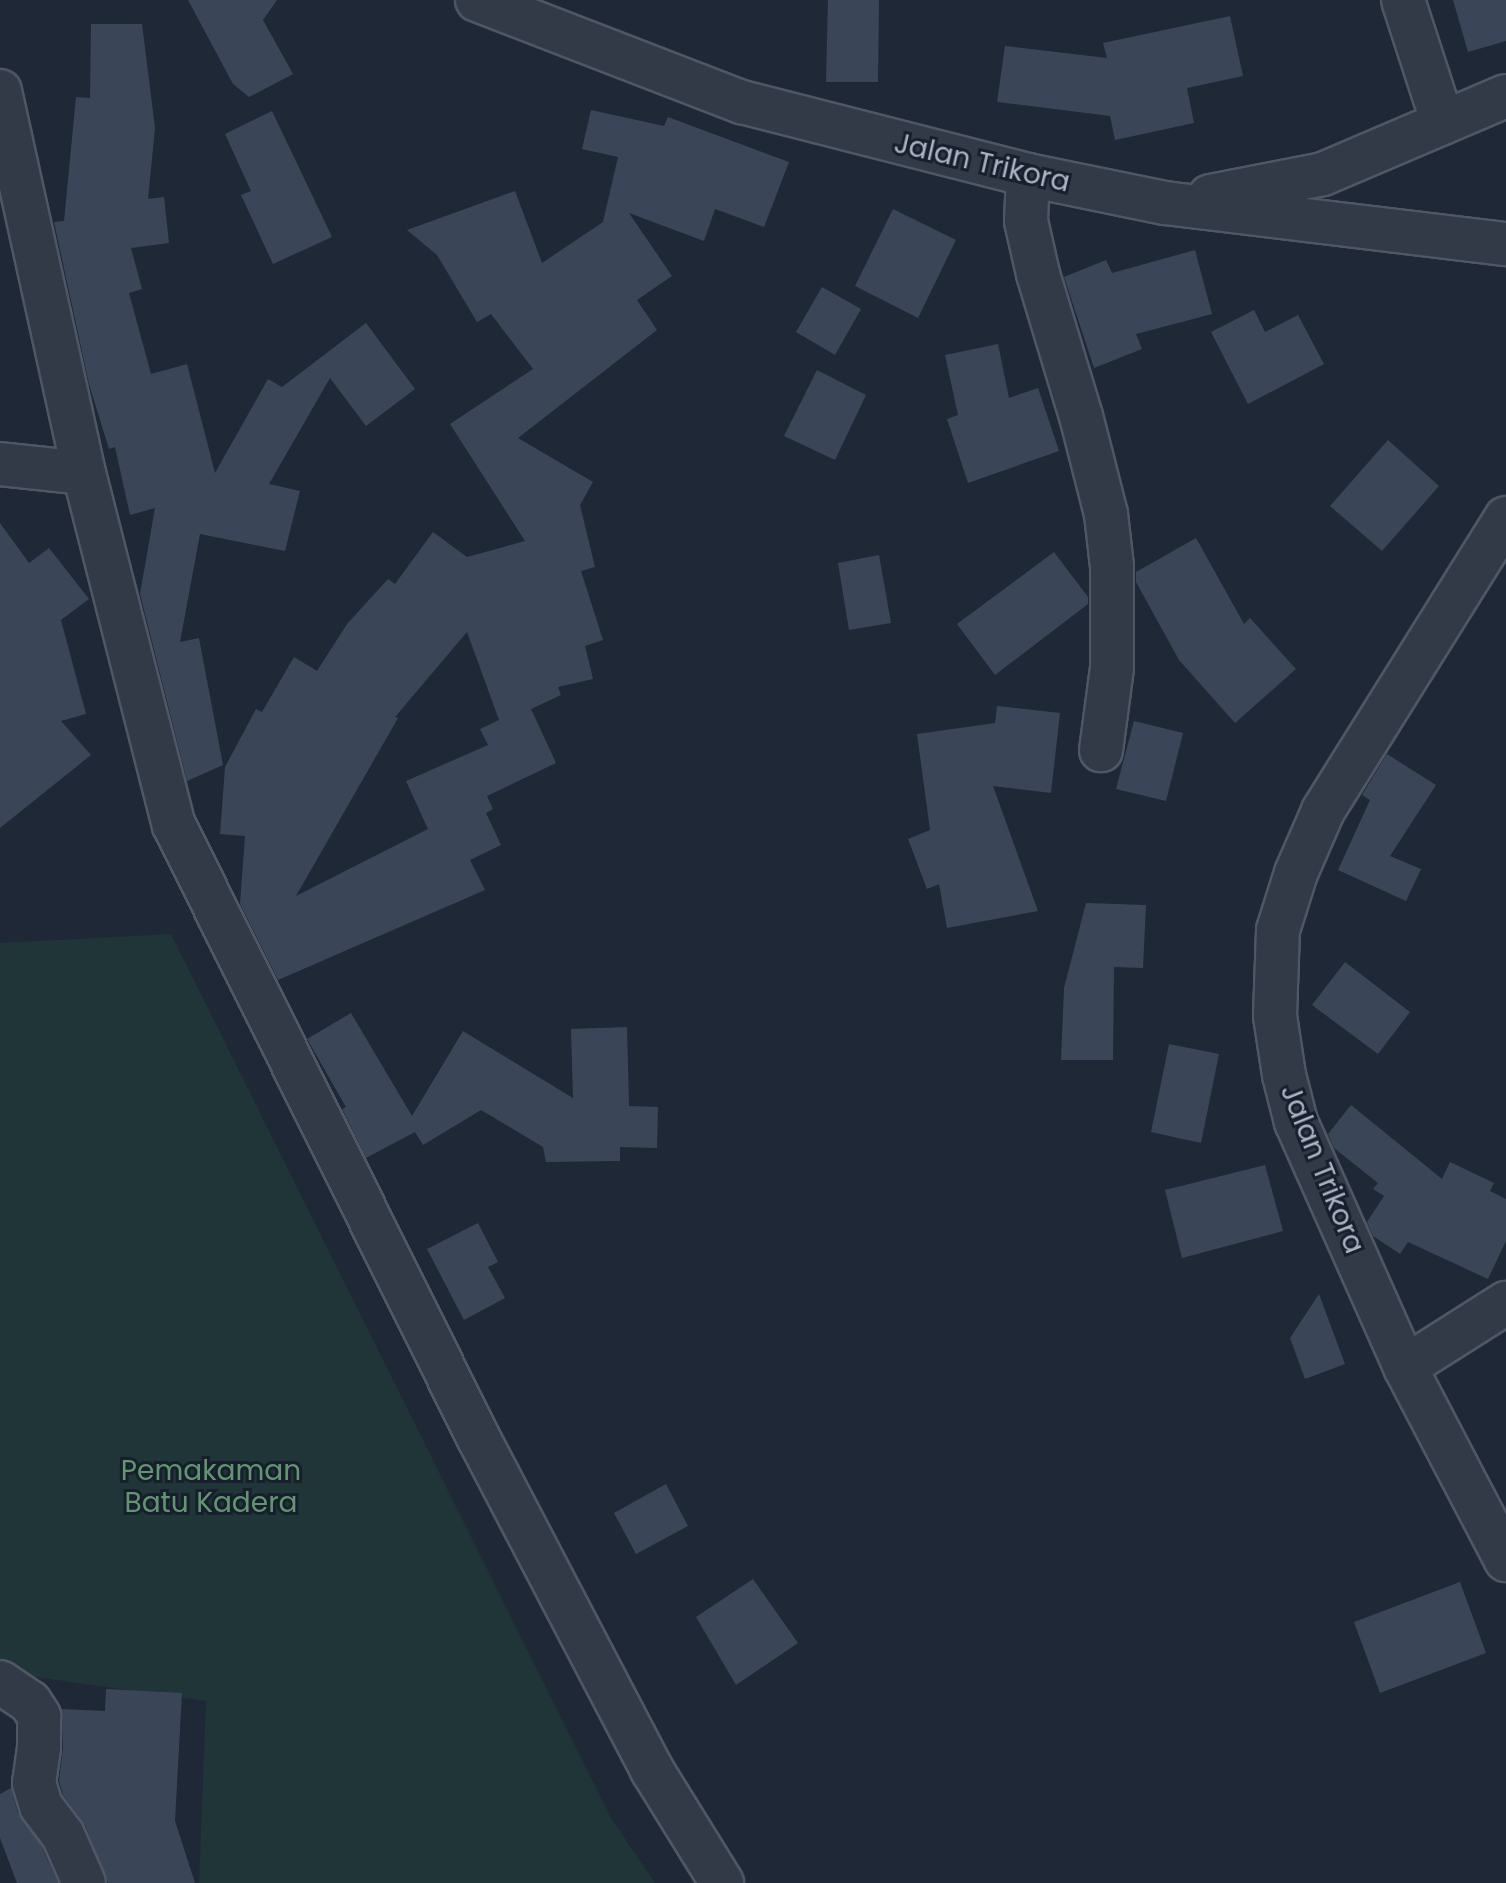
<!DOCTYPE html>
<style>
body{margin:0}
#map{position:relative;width:1506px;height:1883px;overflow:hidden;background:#1e2837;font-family:Poppins,sans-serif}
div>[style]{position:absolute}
.green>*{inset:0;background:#203538}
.building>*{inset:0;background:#3a4658}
.roads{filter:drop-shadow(2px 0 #4f5766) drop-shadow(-2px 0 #4f5766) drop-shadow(0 2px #4f5766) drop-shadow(0 -2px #4f5766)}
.street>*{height:42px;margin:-21px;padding:0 21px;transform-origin:21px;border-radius:21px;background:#323a48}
span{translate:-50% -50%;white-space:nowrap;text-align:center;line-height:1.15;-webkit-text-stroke:6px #171f2c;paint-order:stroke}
.street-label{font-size:28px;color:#abb4c5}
.park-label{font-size:28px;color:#629670}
</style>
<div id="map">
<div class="green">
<i style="clip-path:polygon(171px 934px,611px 1818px,655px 1883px,199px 1883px,206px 1701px,0 1672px,0 943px)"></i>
</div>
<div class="building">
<i style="clip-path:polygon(188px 0,277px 0,263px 20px,293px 74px,249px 97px,233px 84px)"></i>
<i style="clip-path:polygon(828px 0,879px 0,878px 82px,826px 82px)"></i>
<i style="clip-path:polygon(1453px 0,1506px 0,1506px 41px,1468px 52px)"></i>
<i style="clip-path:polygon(1230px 16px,1243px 76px,1187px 88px,1194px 123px,1115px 140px,1110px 116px,997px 102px,1005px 46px,1107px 58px,1103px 43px)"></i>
<i style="clip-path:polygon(91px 24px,142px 24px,155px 128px,148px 199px,164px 197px,169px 243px,131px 248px,142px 289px,129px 293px,151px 374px,187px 364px,215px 473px,268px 379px,282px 387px,366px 323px,415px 389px,366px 426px,330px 378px,269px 484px,300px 491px,285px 551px,200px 534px,180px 642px,199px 638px,223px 765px,187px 781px,140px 594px,155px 508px,130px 515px,115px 447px,109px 449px,89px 384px,54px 222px,64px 221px,76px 97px,90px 98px)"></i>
<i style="clip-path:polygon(evenodd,591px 110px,664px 126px,668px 117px,789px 162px,764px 227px,715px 209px,704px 241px,629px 213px,672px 276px,637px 300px,657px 330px,518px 438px,593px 482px,580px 505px,595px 567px,581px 571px,603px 640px,585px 646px,593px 679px,558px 687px,561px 695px,531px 709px,556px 763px,487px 796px,493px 809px,486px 813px,501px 845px,470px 860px,485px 890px,278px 980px,240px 904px,245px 836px,220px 834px,225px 767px,256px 709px,262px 712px,294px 657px,317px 671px,347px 624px,388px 579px,395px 584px,433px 532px,467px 557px,525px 541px,450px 424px,533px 369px,491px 314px,477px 322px,437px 255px,407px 230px,515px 191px,542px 263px,603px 222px,618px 157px,582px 149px,591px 110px,467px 632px,499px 720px,480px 729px,488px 745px,406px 781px,428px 829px,296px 896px,398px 718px,395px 717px,467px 632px)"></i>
<i style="clip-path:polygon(272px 111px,332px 237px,273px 264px,241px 195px,251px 191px,225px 134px)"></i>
<i style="clip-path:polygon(893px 209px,956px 240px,918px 318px,855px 286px)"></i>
<i style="clip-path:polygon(1195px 250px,1212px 314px,1136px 334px,1142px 349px,1094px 368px,1064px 277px,1106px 260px,1112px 273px)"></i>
<i style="clip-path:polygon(822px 287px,861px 309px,835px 355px,796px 332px)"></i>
<i style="clip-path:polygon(1254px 310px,1265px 332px,1298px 315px,1324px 364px,1248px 404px,1211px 332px)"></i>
<i style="clip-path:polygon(998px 344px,1009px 398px,1038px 388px,1059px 451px,968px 483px,947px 419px,958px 415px,945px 355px)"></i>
<i style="clip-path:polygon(817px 370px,866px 395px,835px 460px,784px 436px)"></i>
<i style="clip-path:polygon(1388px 440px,1439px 486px,1382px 551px,1330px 506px)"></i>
<i style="clip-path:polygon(0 523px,29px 563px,49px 548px,89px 599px,61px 620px,86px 714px,61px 721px,91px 755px,0 828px)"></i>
<i style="clip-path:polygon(1196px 538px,1244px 624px,1250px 618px,1296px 669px,1235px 723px,1179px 660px,1136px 582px,1136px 572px)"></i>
<i style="clip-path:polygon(1054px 552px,1088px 597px,1088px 604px,995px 675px,957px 624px)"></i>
<i style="clip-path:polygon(879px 555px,891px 623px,849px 630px,838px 563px)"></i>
<i style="clip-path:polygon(997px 706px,1060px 713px,1051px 793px,993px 786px,1038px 911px,947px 928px,939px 884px,927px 889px,908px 839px,930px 830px,917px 734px,995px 723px)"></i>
<i style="clip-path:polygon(1134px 721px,1183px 733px,1166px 801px,1116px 789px)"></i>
<i style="clip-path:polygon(1387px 754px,1436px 785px,1390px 856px,1421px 869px,1406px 901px,1338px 870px,1370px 800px,1362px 795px)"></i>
<i style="clip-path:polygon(1086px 903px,1146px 905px,1143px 968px,1114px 967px,1113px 1060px,1061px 1060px,1064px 988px)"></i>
<i style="clip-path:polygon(1345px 962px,1410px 1012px,1378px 1054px,1312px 1005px)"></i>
<i style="clip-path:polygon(351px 1013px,412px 1116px,463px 1031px,573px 1098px,571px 1029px,627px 1027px,629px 1106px,658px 1107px,657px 1148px,620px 1147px,620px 1161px,546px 1162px,543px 1147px,481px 1110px,423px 1145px,415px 1132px,366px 1158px,342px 1109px,346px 1107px,307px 1039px)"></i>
<i style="clip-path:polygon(1169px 1044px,1219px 1054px,1201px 1143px,1151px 1132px)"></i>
<i style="clip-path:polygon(1351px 1105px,1442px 1179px,1450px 1162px,1494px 1183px,1490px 1191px,1506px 1199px,1506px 1241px,1488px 1279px,1408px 1242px,1400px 1254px,1373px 1236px,1367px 1222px,1384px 1196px,1373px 1189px,1378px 1183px,1334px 1148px,1328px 1134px)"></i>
<i style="clip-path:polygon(1265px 1165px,1283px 1231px,1182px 1258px,1165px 1190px)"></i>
<i style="clip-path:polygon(478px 1223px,498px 1262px,488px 1267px,505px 1298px,464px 1320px,427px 1249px)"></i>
<i style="clip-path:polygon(1319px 1294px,1345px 1364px,1305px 1379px,1290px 1338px)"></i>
<i style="clip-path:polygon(666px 1484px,688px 1526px,636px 1554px,614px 1513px)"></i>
<i style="clip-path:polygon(753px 1579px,798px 1643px,736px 1685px,696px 1617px)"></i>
<i style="clip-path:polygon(1460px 1582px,1486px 1653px,1380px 1693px,1354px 1622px)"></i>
<i style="clip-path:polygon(106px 1689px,182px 1693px,175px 1821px,195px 1883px,108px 1883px,85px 1825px,63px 1795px,59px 1781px,63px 1748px,61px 1709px,105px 1711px)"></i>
<i style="clip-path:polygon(11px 1788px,18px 1813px,42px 1847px,58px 1883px,17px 1883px,0 1838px,0 1794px)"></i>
</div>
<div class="roads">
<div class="street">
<i style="left:477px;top:0;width:284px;rotate:21.1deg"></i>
<i style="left:742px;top:102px;width:295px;rotate:14.3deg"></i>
<i style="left:1028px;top:175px;width:140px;rotate:11.6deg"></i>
<i style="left:1165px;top:203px;width:343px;rotate:6.9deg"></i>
<i style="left:1403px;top:0;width:129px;rotate:72deg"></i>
<i style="left:0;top:91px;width:391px;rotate:77.6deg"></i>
<i style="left:84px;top:473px;width:363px;rotate:75.7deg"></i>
<i style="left:174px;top:825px;width:683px;rotate:63.58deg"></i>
<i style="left:478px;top:1437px;width:376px;rotate:62.4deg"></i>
<i style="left:652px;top:1770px;width:133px;rotate:58.2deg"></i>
<i style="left:1028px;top:175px;width:46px;rotate:92.5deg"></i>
<i style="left:1026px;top:221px;width:54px;rotate:77.2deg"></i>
<i style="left:1038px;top:274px;width:148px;rotate:73.2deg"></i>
<i style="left:1081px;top:416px;width:101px;rotate:75.7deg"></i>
<i style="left:1106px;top:514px;width:53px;rotate:83.5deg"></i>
<i style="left:1112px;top:567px;width:101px;rotate:90deg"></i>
<i style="left:1112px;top:668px;width:83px;rotate:97.6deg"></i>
<i style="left:1210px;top:196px;width:115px;rotate:-11deg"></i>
<i style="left:1323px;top:174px;width:199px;rotate:-23.1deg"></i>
<i style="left:0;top:464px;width:84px;rotate:6.1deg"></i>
<i style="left:1506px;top:518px;width:345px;rotate:122deg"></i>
<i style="left:1323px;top:811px;width:68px;rotate:113.5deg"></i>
<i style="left:1296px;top:873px;width:60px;rotate:107.5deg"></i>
<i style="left:1278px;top:930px;width:86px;rotate:92deg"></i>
<i style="left:1275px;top:1016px;width:60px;rotate:81.3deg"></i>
<i style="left:1284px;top:1075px;width:49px;rotate:75.7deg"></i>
<i style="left:1296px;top:1122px;width:268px;rotate:66deg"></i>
<i style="left:1405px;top:1367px;width:218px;rotate:62.4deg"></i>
<i style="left:1405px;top:1367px;width:120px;rotate:-32.4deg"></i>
<i style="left:0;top:1682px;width:36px;rotate:34deg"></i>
<i style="left:30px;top:1702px;width:17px;rotate:57deg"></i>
<i style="left:39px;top:1716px;width:32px;rotate:90deg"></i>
<i style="left:39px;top:1748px;width:35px;rotate:98deg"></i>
<i style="left:34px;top:1783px;width:24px;rotate:73deg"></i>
<i style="left:41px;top:1806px;width:36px;rotate:53deg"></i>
<i style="left:63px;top:1835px;width:52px;rotate:66.4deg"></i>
</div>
</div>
<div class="street-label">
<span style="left:982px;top:163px;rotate:13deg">Jalan Trikora</span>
<span style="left:1322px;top:1169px;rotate:68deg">Jalan Trikora</span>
</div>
<div class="park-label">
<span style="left:211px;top:1487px">Pemakaman<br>Batu Kadera</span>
</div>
</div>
